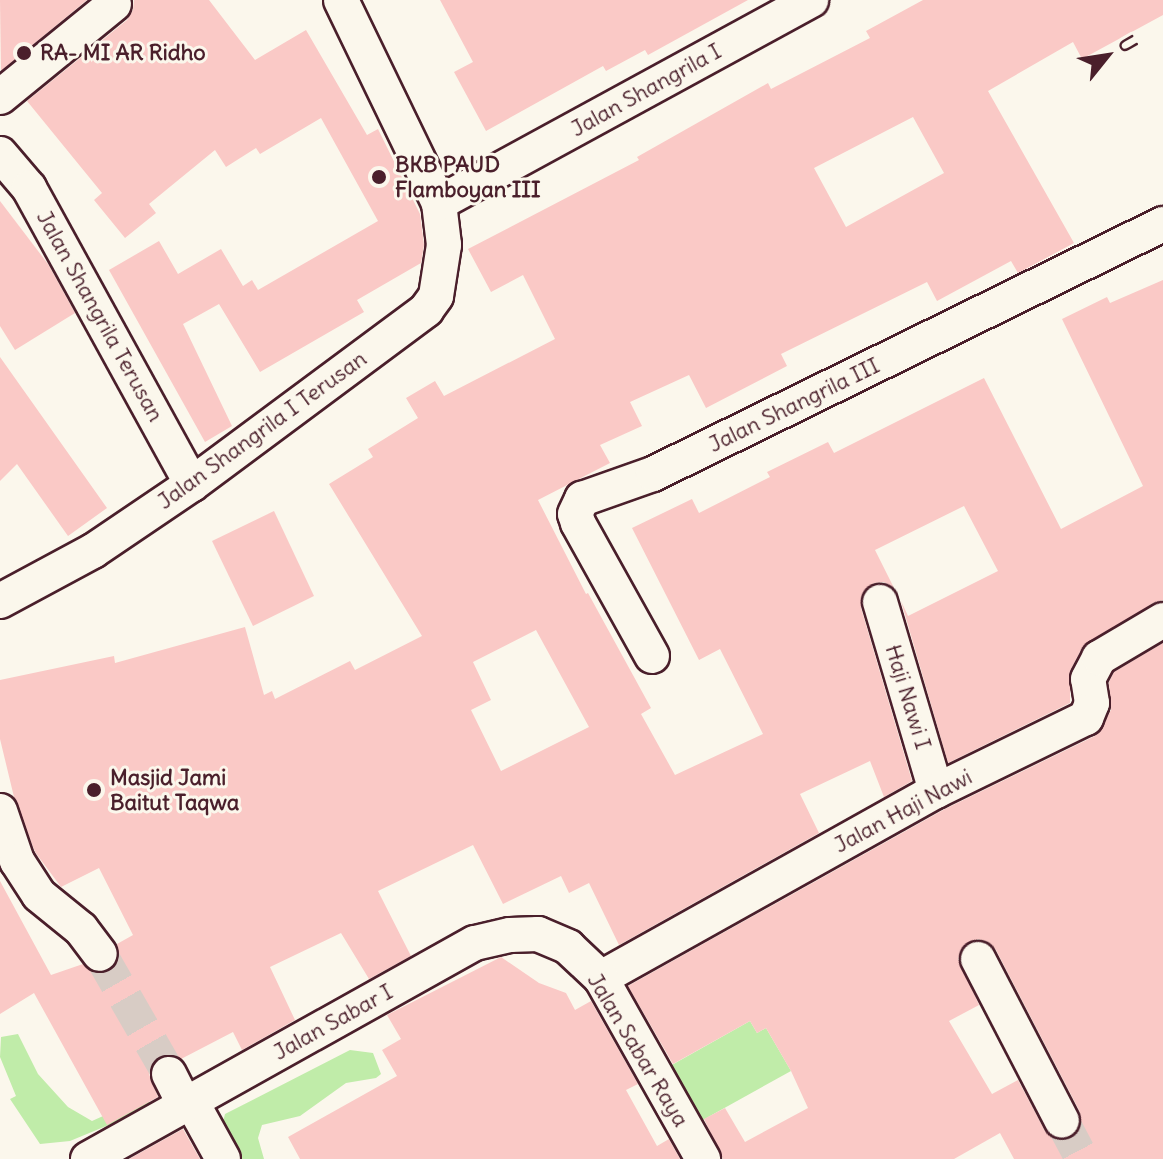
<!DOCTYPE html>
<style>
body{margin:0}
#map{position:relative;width:1163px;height:1159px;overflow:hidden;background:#fbf7ec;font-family:Delius,sans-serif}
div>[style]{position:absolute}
.green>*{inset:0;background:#c0eca9}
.building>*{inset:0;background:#fac9c6}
.street-tunnel>*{height:34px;margin-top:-17px;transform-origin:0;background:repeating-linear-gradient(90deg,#d8ccc5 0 34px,transparent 0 51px)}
.roads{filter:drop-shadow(2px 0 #4a1f2b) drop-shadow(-2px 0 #4a1f2b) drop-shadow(0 2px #4a1f2b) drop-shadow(0 -2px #4a1f2b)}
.street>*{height:34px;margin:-17px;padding:0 17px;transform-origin:17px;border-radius:17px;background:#fbf7ec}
.dots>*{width:22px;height:22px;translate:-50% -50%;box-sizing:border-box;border:4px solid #fbf7ec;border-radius:50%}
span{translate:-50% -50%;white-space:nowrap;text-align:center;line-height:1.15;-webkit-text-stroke:6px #fbf7ec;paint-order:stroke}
.poi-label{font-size:22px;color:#4a1f2b;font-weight:700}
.left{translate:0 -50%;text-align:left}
.street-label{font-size:22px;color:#4a1f2b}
.north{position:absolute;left:1067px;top:16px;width:80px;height:80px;-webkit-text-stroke:6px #fbf7ec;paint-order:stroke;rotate:60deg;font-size:22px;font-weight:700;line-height:32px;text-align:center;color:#4a1f2b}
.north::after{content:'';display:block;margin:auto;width:28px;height:36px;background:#4a1f2b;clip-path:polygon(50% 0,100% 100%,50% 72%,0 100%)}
</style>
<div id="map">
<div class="green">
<i style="clip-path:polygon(750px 1021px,757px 1033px,766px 1028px,791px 1071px,701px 1121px,670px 1066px)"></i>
<i style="clip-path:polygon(18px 1034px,38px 1074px,68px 1107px,92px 1121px,141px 1099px,150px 1102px,140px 1112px,70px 1141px,40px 1144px,10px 1099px,16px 1096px,0 1057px,1px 1037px)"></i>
<i style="clip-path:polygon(350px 1050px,373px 1053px,381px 1074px,376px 1078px,346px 1083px,300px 1116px,262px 1125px,258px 1138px,264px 1159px,232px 1159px,222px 1126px,225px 1114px)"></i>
</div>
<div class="building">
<i style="clip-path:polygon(0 0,87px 0,1px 71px)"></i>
<i style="clip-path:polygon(134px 0,209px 0,255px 60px,306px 30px,367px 135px,378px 129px,420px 214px,424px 245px,421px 263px,357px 300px,364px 312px,260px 372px,219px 304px,183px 324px,232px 426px,205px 442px,109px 270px,159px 241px,178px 274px,221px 249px,243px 286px,252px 280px,258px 290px,378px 221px,321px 118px,260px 154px,256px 148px,226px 167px,215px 150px,149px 204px,156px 213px,125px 238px,94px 200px,102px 193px,27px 101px,127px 20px,133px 10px)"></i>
<i style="clip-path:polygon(440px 0,748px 0,648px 55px,645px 50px,606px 71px,603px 66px,486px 131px,454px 72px,473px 62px)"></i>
<i style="clip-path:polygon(evenodd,923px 0,1163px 0,1163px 15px,1082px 59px,1073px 42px,988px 91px,1074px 243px,1018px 273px,1011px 261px,937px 301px,927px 282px,781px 354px,787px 366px,706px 408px,689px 375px,630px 402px,642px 426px,600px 445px,610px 463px,538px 500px,586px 594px,588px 593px,651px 708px,641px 714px,675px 775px,763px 734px,720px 649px,699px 660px,632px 528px,692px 499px,699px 513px,770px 477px,767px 472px,828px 442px,834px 453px,984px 378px,1061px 529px,1143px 486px,1062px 319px,1107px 297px,1110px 303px,1163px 280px,1163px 600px,1153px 603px,1082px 648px,1070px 671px,1070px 703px,948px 763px,901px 601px,908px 616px,998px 571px,964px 506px,875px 550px,894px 588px,884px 582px,874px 583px,861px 597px,861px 608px,912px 781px,884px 797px,870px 761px,800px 794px,819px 833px,619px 945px,589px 883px,569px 893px,561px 876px,503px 904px,473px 845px,378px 891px,411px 956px,369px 979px,341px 933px,270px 967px,295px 1020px,242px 1050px,233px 1032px,181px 1059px,171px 1054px,159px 1057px,149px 1074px,158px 1097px,107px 1125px,34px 993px,0 1014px,0 881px,51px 975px,83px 964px,93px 973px,111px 970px,119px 961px,117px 944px,133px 935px,99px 868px,61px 887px,35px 852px,14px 797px,0 739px,0 680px,114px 656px,115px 663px,245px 627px,264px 695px,272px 691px,275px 699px,350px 661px,355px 670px,422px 636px,329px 484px,373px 457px,368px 449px,418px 418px,406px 398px,435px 381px,444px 396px,555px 339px,523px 275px,491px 292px,468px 249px,639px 160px,637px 157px,768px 83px,771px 89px,870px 38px,866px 31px,923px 0,913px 117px,944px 173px,846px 227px,814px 168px,913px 117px,923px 0,536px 630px,589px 727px,501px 771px,471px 710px,491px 700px,473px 662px,536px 630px)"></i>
<i style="clip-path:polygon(0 201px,48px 264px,75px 313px,15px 350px,0 326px)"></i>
<i style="clip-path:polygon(0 357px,107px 508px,68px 536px,17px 464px,0 481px)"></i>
<i style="clip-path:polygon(274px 511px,314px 596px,253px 626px,212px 541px)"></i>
<i style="clip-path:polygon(evenodd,1163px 643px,1163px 1159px,1014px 1159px,1000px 1133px,954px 1159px,723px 1159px,704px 1119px,725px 1108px,745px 1142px,808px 1108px,791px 1071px,766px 1028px,757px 1033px,750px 1021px,673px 1064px,628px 986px,945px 809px,1095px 736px,1111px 710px,1109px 682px,1114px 672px,1163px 643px,978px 939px,988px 942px,996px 950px,1080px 1112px,1079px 1131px,1070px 1139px,1052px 1138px,1045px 1131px,1018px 1080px,992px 1094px,949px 1021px,979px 1005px,958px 959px,962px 948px,978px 939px)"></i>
<i style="clip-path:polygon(501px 957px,539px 983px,566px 993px,575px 1010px,591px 1001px,638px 1084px,626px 1090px,657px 1146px,669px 1139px,680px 1159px,300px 1159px,288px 1137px,397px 1076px,382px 1050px,401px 1039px,387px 1015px)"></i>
<i style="clip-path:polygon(183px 1129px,200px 1159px,129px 1159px)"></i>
</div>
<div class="street-tunnel">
<i style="left:100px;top:954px;width:138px;rotate:60.1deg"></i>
<i style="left:1062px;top:1121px;width:43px;rotate:62.2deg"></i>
</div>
<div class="roads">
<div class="street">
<i style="left:0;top:97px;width:147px;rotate:-39.2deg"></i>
<i style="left:0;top:154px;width:45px;rotate:49.5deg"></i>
<i style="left:29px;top:188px;width:338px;rotate:61.2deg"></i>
<i style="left:439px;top:203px;width:424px;rotate:-28.6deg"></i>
<i style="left:0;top:601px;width:106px;rotate:-28.3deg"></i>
<i style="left:93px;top:551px;width:120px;rotate:-34.1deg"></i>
<i style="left:192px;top:484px;width:292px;rotate:-36.6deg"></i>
<i style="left:426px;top:310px;width:17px;rotate:-54deg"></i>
<i style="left:436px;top:296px;width:52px;rotate:-81.1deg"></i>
<i style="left:444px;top:245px;width:42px;rotate:-96.8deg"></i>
<i style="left:439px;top:203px;width:225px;rotate:-115.8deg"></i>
<i style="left:880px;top:602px;width:197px;rotate:73.5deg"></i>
<i style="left:652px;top:656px;width:152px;rotate:-119.1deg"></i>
<i style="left:578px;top:523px;width:9px;rotate:-108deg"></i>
<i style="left:575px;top:514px;width:17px;rotate:-65deg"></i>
<i style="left:582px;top:499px;width:75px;rotate:-19.4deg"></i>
<i style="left:653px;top:474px;width:568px;rotate:-26.11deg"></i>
<i style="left:0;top:811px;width:53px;rotate:71.2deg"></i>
<i style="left:17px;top:861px;width:40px;rotate:57.1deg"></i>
<i style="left:39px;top:895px;width:54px;rotate:39deg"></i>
<i style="left:81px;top:929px;width:31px;rotate:53deg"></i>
<i style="left:978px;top:959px;width:182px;rotate:62.6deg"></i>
<i style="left:601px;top:978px;width:384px;rotate:-29.2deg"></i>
<i style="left:936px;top:791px;width:167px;rotate:-26deg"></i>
<i style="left:1086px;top:718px;width:16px;rotate:-68deg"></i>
<i style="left:1092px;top:703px;width:24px;rotate:-99deg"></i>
<i style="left:1088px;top:679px;width:24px;rotate:-62deg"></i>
<i style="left:1099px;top:658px;width:74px;rotate:-30.7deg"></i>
<i style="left:169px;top:1074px;width:35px;rotate:63deg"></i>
<i style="left:191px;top:1101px;width:66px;rotate:61.1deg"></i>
<i style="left:88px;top:1159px;width:443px;rotate:-29.2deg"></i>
<i style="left:475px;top:943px;width:36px;rotate:-13deg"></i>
<i style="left:510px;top:935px;width:28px;rotate:-2deg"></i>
<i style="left:538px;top:934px;width:33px;rotate:23deg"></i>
<i style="left:568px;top:947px;width:45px;rotate:43.2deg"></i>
<i style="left:601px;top:978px;width:208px;rotate:60.6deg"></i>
</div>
</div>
<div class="dots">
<i style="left:24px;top:53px;background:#4a1f2b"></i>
<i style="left:379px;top:177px;background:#4a1f2b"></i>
<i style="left:94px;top:790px;background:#4a1f2b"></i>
</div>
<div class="poi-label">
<span class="left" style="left:40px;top:53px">RA- MI AR Ridho</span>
<span class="left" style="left:395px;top:177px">BKB PAUD<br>Flamboyan III</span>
<span class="left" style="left:110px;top:790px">Masjid Jami<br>Baitut Taqwa</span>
</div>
<div class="street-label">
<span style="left:646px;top:90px;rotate:-29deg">Jalan Shangrila I</span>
<span style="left:100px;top:316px;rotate:61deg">Jalan Shangrila Terusan</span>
<span style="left:794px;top:405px;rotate:-26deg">Jalan Shangrila III</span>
<span style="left:262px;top:430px;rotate:-36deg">Jalan Shangrila I Terusan</span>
<span style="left:908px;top:697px;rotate:73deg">Haji Nawi I</span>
<span style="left:903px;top:811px;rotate:-28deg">Jalan Haji Nawi</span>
<span style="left:333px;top:1022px;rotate:-29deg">Jalan Sabar I</span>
<span style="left:638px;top:1050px;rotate:59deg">Jalan Sabar Raya</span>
</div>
<div class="north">U</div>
</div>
